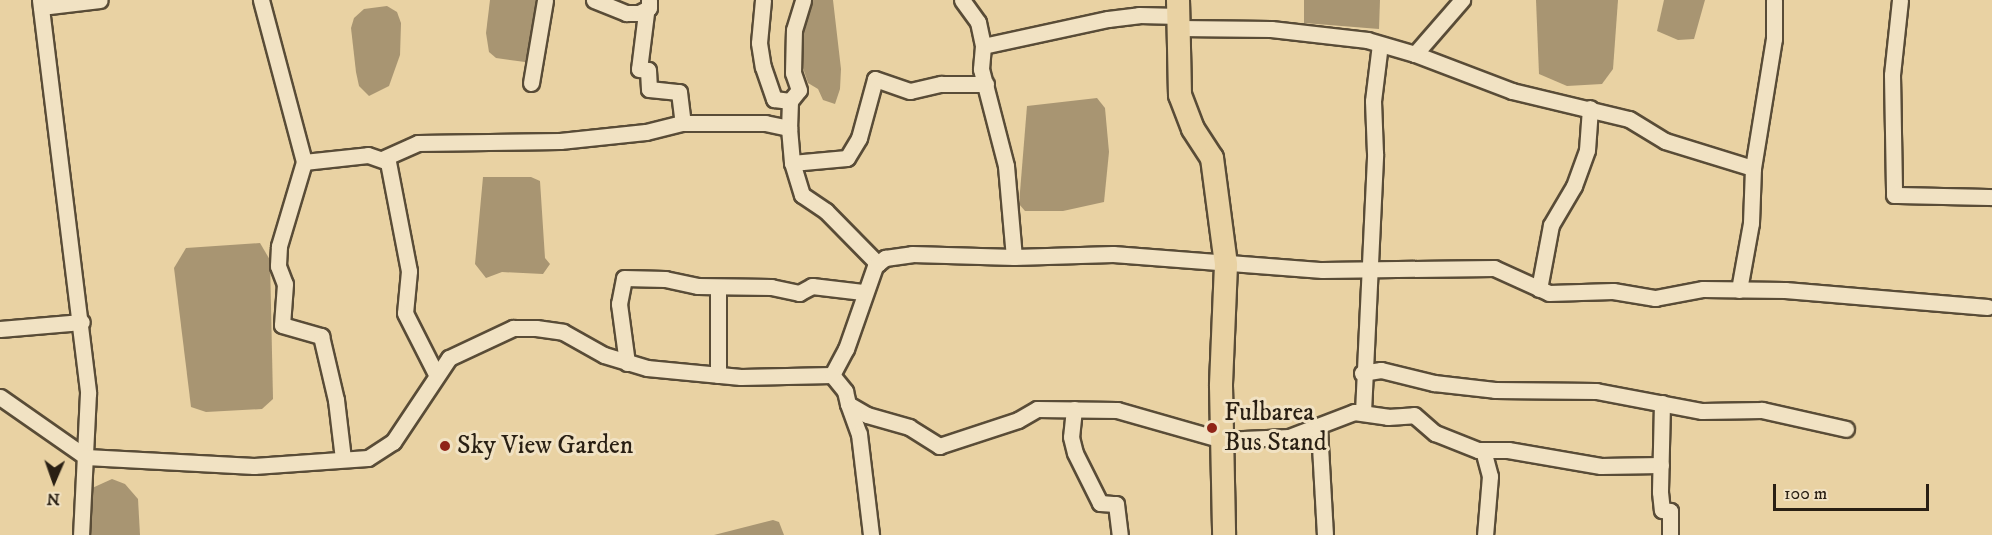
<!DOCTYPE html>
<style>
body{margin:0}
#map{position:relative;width:1992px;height:535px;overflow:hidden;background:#e9d2a3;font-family:"IM FELL DW Pica",serif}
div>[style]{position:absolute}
.water>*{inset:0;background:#a89572}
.roads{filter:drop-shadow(2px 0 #594c37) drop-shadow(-2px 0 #594c37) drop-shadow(0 2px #594c37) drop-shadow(0 -2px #594c37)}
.minor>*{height:15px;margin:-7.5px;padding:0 7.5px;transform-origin:7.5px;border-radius:7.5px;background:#f1e2c3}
.highway>*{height:22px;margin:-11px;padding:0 11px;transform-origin:11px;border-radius:11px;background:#e9d2a3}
.dots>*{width:16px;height:16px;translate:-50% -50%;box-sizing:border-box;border:3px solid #f1e2c3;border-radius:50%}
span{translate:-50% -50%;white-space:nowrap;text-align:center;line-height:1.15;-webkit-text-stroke:6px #f1e2c3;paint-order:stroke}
.poi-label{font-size:26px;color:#291f13}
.left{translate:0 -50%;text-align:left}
.north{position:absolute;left:24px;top:451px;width:60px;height:60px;-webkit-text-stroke:4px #f1e2c3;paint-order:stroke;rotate:182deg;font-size:16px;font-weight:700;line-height:24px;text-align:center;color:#291f13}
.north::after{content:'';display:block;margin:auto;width:21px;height:27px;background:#291f13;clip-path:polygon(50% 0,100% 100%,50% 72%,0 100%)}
.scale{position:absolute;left:1773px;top:484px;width:156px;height:27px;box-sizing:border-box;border:3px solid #291f13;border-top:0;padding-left:8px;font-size:18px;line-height:21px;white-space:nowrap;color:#291f13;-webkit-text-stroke:4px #f1e2c3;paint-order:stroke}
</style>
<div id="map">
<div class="water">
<i style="clip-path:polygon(490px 0,542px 0,525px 62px,496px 58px,489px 52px,486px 33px)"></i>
<i style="clip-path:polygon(806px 0,833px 0,841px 69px,840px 89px,835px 104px,823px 100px,818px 89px,808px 83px,796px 47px)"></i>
<i style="clip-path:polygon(1304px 0,1380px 0,1379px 29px,1304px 23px)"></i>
<i style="clip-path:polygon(1536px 0,1618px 0,1613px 69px,1602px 84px,1567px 86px,1539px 74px)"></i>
<i style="clip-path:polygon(1664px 0,1705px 0,1694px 39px,1678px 40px,1657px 31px)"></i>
<i style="clip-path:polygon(387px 6px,397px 12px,401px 23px,400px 55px,389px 86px,369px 96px,359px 86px,356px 72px,351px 28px,354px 18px,364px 9px)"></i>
<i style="clip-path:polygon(1097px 98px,1105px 108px,1109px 152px,1104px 202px,1063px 211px,1025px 211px,1019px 204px,1027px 106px)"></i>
<i style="clip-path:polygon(483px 177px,531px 177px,540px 181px,545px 258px,550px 264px,543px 274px,502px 272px,486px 278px,475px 264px)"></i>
<i style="clip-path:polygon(260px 243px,270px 260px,273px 399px,262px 409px,206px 412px,191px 407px,174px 268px,186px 248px)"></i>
<i style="clip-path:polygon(112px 479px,125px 484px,138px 499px,140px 535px,85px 535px,90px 489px)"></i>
<i style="clip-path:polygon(773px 520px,779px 522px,784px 535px,714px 535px)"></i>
</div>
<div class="roads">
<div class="minor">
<i style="left:40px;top:0;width:396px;rotate:83deg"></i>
<i style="left:88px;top:393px;width:142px;rotate:92.8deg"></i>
<i style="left:261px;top:0;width:168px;rotate:75.1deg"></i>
<i style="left:304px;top:162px;width:64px;rotate:-6.2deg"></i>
<i style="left:368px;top:155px;width:21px;rotate:19deg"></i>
<i style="left:388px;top:162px;width:111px;rotate:79.1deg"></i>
<i style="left:409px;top:271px;width:42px;rotate:95.4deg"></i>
<i style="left:405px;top:313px;width:68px;rotate:63.1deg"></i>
<i style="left:594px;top:0;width:35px;rotate:22deg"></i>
<i style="left:626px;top:13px;width:13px"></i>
<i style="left:639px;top:13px;width:11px;rotate:-27deg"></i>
<i style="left:649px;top:8px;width:8px;rotate:-90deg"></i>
<i style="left:763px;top:0;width:43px;rotate:95.3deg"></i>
<i style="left:759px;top:43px;width:24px;rotate:81deg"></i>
<i style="left:763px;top:67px;width:34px;rotate:71deg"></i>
<i style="left:774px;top:99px;width:16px;rotate:7deg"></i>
<i style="left:790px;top:101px;width:27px;rotate:92deg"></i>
<i style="left:962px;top:0;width:27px;rotate:54deg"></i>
<i style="left:978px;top:22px;width:25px;rotate:78deg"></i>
<i style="left:983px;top:46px;width:23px;rotate:95deg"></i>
<i style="left:981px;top:69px;width:100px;rotate:75.5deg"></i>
<i style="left:1006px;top:166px;width:91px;rotate:85deg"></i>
<i style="left:1900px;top:0;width:75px;rotate:96.1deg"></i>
<i style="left:1892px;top:75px;width:120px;rotate:89deg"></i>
<i style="left:1894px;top:195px;width:98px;rotate:1.2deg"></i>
<i style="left:41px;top:7px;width:59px;rotate:-6.8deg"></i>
<i style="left:646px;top:13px;width:56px;rotate:97.1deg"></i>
<i style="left:639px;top:69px;width:9px;rotate:6deg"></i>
<i style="left:648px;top:70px;width:19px;rotate:87deg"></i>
<i style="left:649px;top:89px;width:30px;rotate:6deg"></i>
<i style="left:679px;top:92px;width:31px;rotate:83deg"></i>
<i style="left:683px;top:123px;width:82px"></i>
<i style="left:765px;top:123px;width:25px;rotate:12deg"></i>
<i style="left:789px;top:128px;width:35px;rotate:85deg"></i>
<i style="left:1178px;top:28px;width:93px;rotate:0.6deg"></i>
<i style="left:1271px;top:29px;width:97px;rotate:6.5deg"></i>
<i style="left:1367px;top:40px;width:50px;rotate:16.3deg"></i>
<i style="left:1415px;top:54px;width:72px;rotate:-49deg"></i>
<i style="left:983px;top:46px;width:128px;rotate:-12.2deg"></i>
<i style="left:1108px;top:19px;width:31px;rotate:-7deg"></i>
<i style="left:1139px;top:15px;width:40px;rotate:1.4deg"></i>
<i style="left:1415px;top:54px;width:104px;rotate:20.9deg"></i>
<i style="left:1512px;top:91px;width:120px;rotate:13.5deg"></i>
<i style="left:1629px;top:119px;width:42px;rotate:31.4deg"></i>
<i style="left:1665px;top:141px;width:92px;rotate:17.1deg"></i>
<i style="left:1753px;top:168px;width:55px;rotate:92.1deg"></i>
<i style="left:1751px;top:223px;width:68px;rotate:100.2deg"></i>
<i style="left:531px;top:83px;width:84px;rotate:-80.4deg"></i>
<i style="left:790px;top:101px;width:14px;rotate:-51deg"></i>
<i style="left:799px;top:90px;width:18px;rotate:-109deg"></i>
<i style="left:793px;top:73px;width:43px;rotate:-88.7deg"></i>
<i style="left:794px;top:30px;width:31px;rotate:-73deg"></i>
<i style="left:382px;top:159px;width:39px;rotate:-24deg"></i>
<i style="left:418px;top:143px;width:142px;rotate:-0.8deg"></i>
<i style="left:560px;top:141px;width:86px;rotate:-6deg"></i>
<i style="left:646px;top:132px;width:38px;rotate:-14deg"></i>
<i style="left:304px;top:162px;width:88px;rotate:106.6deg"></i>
<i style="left:279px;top:246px;width:20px;rotate:93deg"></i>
<i style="left:278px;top:266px;width:19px;rotate:69deg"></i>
<i style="left:285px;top:284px;width:41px;rotate:94.2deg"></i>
<i style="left:282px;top:325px;width:41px;rotate:15.8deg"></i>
<i style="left:321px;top:336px;width:66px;rotate:76.8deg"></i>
<i style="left:336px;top:400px;width:59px;rotate:83.2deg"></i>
<i style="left:1753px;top:168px;width:131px;rotate:-80.8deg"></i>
<i style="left:1774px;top:39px;width:39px;rotate:-90deg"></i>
<i style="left:878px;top:264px;width:74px;rotate:-134.5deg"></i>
<i style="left:826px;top:211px;width:29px;rotate:-146deg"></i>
<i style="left:802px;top:195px;width:34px;rotate:-107deg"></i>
<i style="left:792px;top:163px;width:55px;rotate:-5.2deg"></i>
<i style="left:847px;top:158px;width:23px;rotate:-59deg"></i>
<i style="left:859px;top:138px;width:61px;rotate:-74.8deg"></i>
<i style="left:875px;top:79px;width:37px;rotate:19deg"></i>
<i style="left:910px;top:91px;width:32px;rotate:-13deg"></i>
<i style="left:941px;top:84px;width:45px"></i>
<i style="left:1539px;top:289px;width:65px;rotate:-79.4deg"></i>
<i style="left:1551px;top:225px;width:45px;rotate:-59.5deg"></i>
<i style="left:1574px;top:186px;width:38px;rotate:-70deg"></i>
<i style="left:1587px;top:150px;width:42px;rotate:-85.9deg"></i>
<i style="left:0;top:329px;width:82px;rotate:-4.9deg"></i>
<i style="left:627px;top:363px;width:60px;rotate:-97.7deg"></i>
<i style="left:619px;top:304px;width:26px;rotate:-79deg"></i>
<i style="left:624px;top:278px;width:41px;rotate:1.4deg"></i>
<i style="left:665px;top:279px;width:34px;rotate:12deg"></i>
<i style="left:698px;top:286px;width:73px;rotate:0.8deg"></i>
<i style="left:771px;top:287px;width:29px;rotate:12deg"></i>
<i style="left:799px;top:293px;width:15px;rotate:-28deg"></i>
<i style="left:812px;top:286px;width:51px;rotate:6.7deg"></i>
<i style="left:1362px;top:373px;width:19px;rotate:-9deg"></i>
<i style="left:1381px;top:370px;width:55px;rotate:13.8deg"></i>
<i style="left:1434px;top:383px;width:61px;rotate:6.5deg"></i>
<i style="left:1495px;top:390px;width:101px;rotate:0.6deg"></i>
<i style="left:1596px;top:391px;width:108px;rotate:10.7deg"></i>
<i style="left:1702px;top:411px;width:60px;rotate:-1deg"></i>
<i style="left:1762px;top:410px;width:86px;rotate:12.7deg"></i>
<i style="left:718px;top:375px;width:88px;rotate:-90deg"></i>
<i style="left:832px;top:375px;width:30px;rotate:-62deg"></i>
<i style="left:846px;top:349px;width:88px;rotate:-70.7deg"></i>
<i style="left:875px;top:266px;width:13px;rotate:-39deg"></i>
<i style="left:885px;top:258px;width:27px;rotate:-8deg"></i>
<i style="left:912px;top:254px;width:102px;rotate:1.7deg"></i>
<i style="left:1014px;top:257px;width:99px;rotate:-1.7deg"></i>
<i style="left:1113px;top:254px;width:210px;rotate:4.4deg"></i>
<i style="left:1322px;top:270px;width:172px;rotate:-0.7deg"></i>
<i style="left:1494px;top:268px;width:60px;rotate:24.4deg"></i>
<i style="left:1549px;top:293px;width:64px;rotate:-1.8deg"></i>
<i style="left:1613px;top:291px;width:43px;rotate:9.5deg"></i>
<i style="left:1655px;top:298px;width:49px;rotate:-10.6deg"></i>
<i style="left:1703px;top:289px;width:82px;rotate:0.7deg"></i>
<i style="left:1785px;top:290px;width:203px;rotate:4.8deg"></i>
<i style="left:0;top:397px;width:105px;rotate:34.9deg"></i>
<i style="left:86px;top:457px;width:168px;rotate:3.1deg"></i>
<i style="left:254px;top:466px;width:114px;rotate:-4deg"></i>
<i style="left:368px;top:458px;width:30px;rotate:-33deg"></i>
<i style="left:393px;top:442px;width:101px;rotate:-56.3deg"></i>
<i style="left:449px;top:358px;width:71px;rotate:-25.1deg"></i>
<i style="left:513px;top:328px;width:23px"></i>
<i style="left:536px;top:328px;width:27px;rotate:8deg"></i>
<i style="left:563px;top:332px;width:47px;rotate:29.3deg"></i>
<i style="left:604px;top:355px;width:45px;rotate:16.8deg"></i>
<i style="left:647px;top:368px;width:94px;rotate:5.5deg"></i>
<i style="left:741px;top:377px;width:91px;rotate:-1.3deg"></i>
<i style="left:832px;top:375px;width:21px;rotate:51deg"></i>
<i style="left:845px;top:391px;width:13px;rotate:77deg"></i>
<i style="left:848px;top:404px;width:22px;rotate:30deg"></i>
<i style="left:867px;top:415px;width:44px;rotate:15.9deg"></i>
<i style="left:909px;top:427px;width:36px;rotate:32deg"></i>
<i style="left:939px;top:446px;width:83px;rotate:-18.2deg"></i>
<i style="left:1018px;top:420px;width:22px;rotate:-30deg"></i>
<i style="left:1037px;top:409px;width:80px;rotate:0.7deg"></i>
<i style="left:1117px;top:410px;width:109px;rotate:15.9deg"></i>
<i style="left:1222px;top:440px;width:67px;rotate:-2.6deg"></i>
<i style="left:1289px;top:437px;width:70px;rotate:-21deg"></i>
<i style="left:1354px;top:412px;width:34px;rotate:8deg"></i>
<i style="left:1388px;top:417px;width:26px;rotate:-4deg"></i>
<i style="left:1414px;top:415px;width:28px;rotate:41deg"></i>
<i style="left:1435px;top:433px;width:46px;rotate:21.6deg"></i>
<i style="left:1478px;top:450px;width:30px"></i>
<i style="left:1508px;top:450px;width:94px;rotate:9.8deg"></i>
<i style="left:1601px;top:466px;width:60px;rotate:-1deg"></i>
<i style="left:1662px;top:403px;width:89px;rotate:91.3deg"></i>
<i style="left:1660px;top:492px;width:18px;rotate:84deg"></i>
<i style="left:1662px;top:510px;width:8px;rotate:7deg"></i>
<i style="left:1670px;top:511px;width:24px;rotate:90deg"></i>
<i style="left:848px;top:404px;width:32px;rotate:70deg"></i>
<i style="left:859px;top:434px;width:102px;rotate:83.2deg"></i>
<i style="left:1074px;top:409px;width:28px;rotate:96deg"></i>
<i style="left:1071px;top:437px;width:16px;rotate:76deg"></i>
<i style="left:1075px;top:453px;width:56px;rotate:63.4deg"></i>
<i style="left:1100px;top:503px;width:16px;rotate:4deg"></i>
<i style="left:1116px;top:504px;width:31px;rotate:83deg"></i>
<i style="left:1363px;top:412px;width:259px;rotate:-87.3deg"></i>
<i style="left:1375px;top:153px;width:52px;rotate:-92.2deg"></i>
<i style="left:1373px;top:101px;width:57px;rotate:-83deg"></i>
<i style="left:1319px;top:428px;width:107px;rotate:86.8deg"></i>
<i style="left:1483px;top:450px;width:27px;rotate:75deg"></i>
<i style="left:1490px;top:476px;width:59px;rotate:94.8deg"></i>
</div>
<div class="highway">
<i style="left:1178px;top:0;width:95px;rotate:88.8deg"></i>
<i style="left:1180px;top:95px;width:36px;rotate:69deg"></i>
<i style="left:1193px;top:129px;width:35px;rotate:57deg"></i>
<i style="left:1212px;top:158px;width:108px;rotate:82.5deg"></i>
<i style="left:1226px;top:265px;width:121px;rotate:92.4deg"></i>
<i style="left:1221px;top:386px;width:149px;rotate:88.8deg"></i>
</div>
</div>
<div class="dots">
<i style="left:1212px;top:428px;background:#8f2418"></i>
<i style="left:445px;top:446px;background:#8f2418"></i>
</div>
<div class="poi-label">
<span class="left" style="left:1224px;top:428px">Fulbarea<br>Bus Stand</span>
<span class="left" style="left:457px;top:446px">Sky View Garden</span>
</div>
<div class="north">N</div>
<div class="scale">100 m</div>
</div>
